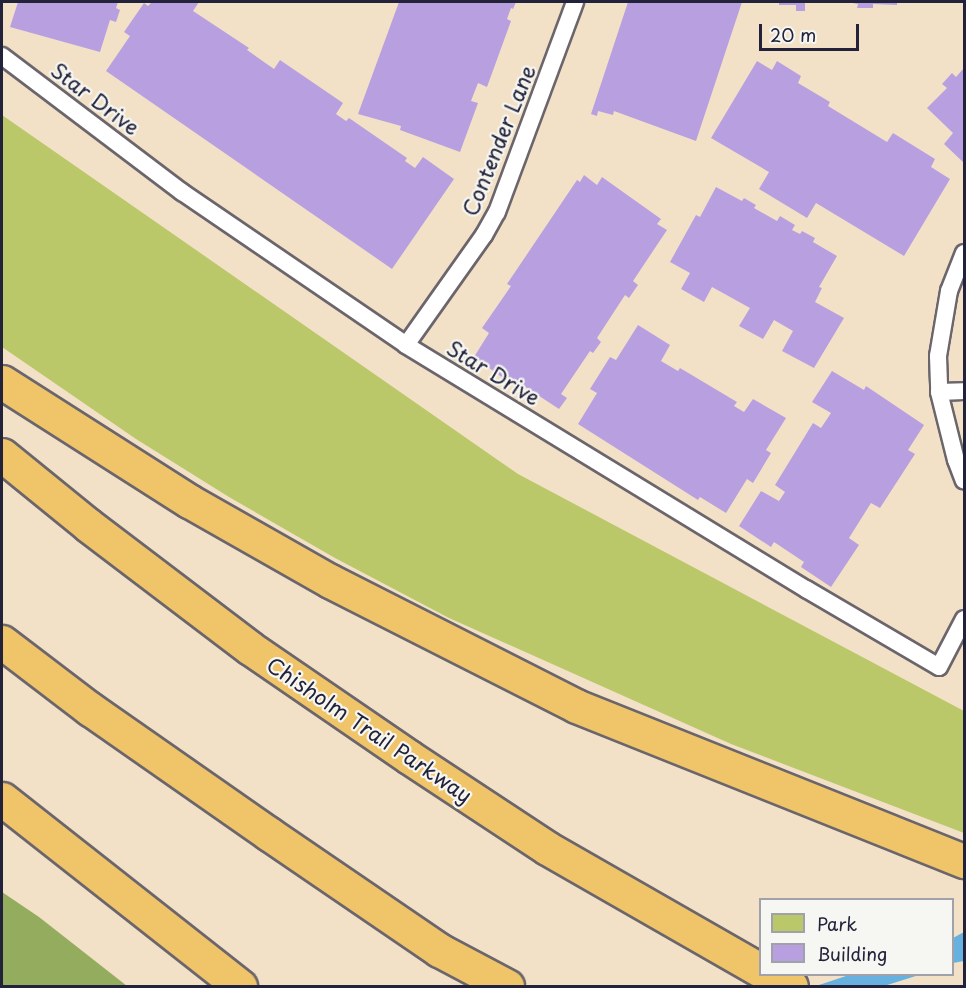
<!DOCTYPE html>
<style>
body{margin:0}
#map{position:relative;width:966px;height:988px;overflow:hidden;background:#f2e1c6;font-family:"Playpen Sans",sans-serif}
div>[style]{position:absolute}
.green>*{inset:0;background:#bbc86a}
.forest>*{inset:0;background:#94ac5e}
.water>*{inset:0;background:#66b1df}
.building>*{inset:0;background:#b8a0e0}
.roads{filter:drop-shadow(2px 0 #6b656c) drop-shadow(-2px 0 #6b656c) drop-shadow(0 2px #6b656c) drop-shadow(0 -2px #6b656c)}
.service>*{height:16px;margin:-8px;padding:0 8px;transform-origin:8px;border-radius:8px;background:#fff}
.motorway>*{height:33px;margin:-16.5px;padding:0 16.5px;transform-origin:16.5px;border-radius:16.5px;background:#f0c469}
span{translate:-50% -50%;white-space:nowrap;text-align:center;line-height:1.15;-webkit-text-stroke:4.5px #f6f6f2;paint-order:stroke}
.street-label{font-size:21px;color:#22223b}
.frame{position:absolute;inset:0;border:3px solid #22223b;pointer-events:none}
.legend{position:absolute;left:759px;top:898px;width:195px;height:78px;box-sizing:border-box;background:#f6f6f2;border:2px solid #a1a1a9;margin:0;padding:8px 10px;list-style:none;font-size:18px;color:#22223b}
.legend li{display:flex;align-items:center;gap:12px;height:30px}
.legend b{width:30px;border:2px solid #a1a1a9}
.scale{position:absolute;left:759px;top:24px;width:100px;height:27px;box-sizing:border-box;border:3px solid #22223b;border-top:0;padding-left:8px;font-size:18px;line-height:21px;white-space:nowrap;color:#22223b;-webkit-text-stroke:4px #f6f6f2;paint-order:stroke}
</style>
<div id="map">
<div class="green">
<i style="clip-path:polygon(2px 115px,518px 474px,964px 711px,964px 833px,731px 744px,449px 618px,335px 558px,229px 497px,136px 439px,2px 347px)"></i>
</div>
<div class="forest">
<i style="clip-path:polygon(2px 892px,39px 917px,127px 986px,2px 986px)"></i>
</div>
<div class="water">
<i style="clip-path:polygon(964px 932px,964px 961px,953px 963px,953px 938px)"></i>
<i style="clip-path:polygon(852px 974px,919px 974px,919px 975px,884px 986px,816px 986px)"></i>
</div>
<div class="building">
<i style="clip-path:polygon(18px 2px,118px 2px,116px 8px,120px 10px,116px 22px,110px 20px,100px 52px,10px 27px)"></i>
<i style="clip-path:polygon(152px 2px,199px 2px,193px 11px,249px 48px,247px 50px,274px 69px,280px 60px,343px 103px,336px 114px,346px 121px,349px 118px,407px 158px,405px 161px,415px 168px,423px 157px,454px 179px,392px 269px,106px 71px,130px 36px,124px 32px,144px 3px,148px 6px)"></i>
<i style="clip-path:polygon(399px 2px,516px 2px,513px 9px,511px 8px,507px 19px,511px 21px,487px 87px,478px 83px,471px 101px,478px 103px,460px 152px,400px 130px,401px 126px,358px 114px)"></i>
<i style="clip-path:polygon(628px 2px,742px 2px,696px 141px,614px 111px,613px 115px,598px 111px,597px 116px,591px 114px)"></i>
<i style="clip-path:polygon(779px 2px,805px 2px,805px 11px,796px 11px,796px 5px,779px 5px)"></i>
<i style="clip-path:polygon(847px 2px,897px 2px,897px 5px,873px 4px,873px 8px,857px 8px,858px 4px)"></i>
<i style="clip-path:polygon(757px 61px,772px 70px,777px 61px,801px 76px,798px 83px,830px 102px,828px 106px,887px 142px,893px 133px,935px 159px,931px 167px,950px 179px,904px 256px,816px 203px,807px 218px,759px 189px,769px 172px,711px 138px)"></i>
<i style="clip-path:polygon(964px 68px,964px 163px,944px 144px,953px 133px,927px 108px,947px 88px,942px 84px,952px 73px,956px 77px)"></i>
<i style="clip-path:polygon(584px 175px,597px 185px,602px 177px,661px 219px,657px 224px,667px 230px,633px 281px,638px 285px,629px 298px,625px 295px,597px 338px,601px 342px,593px 353px,590px 351px,561px 394px,567px 398px,559px 409px,524px 386px,521px 391px,474px 357px,489px 333px,482px 328px,511px 286px,507px 284px,577px 180px,580px 182px)"></i>
<i style="clip-path:polygon(716px 187px,742px 201px,744px 198px,756px 205px,754px 208px,777px 221px,780px 216px,795px 225px,792px 230px,800px 234px,802px 231px,815px 238px,813px 242px,837px 256px,819px 287px,822px 288px,815px 302px,844px 318px,814px 368px,782px 351px,793px 331px,774px 320px,763px 339px,739px 326px,750px 308px,712px 287px,704px 302px,681px 289px,690px 273px,670px 262px,696px 215px,700px 217px)"></i>
<i style="clip-path:polygon(638px 325px,670px 345px,661px 361px,678px 371px,680px 368px,737px 402px,734px 406px,744px 412px,753px 399px,786px 418px,766px 450px,771px 453px,753px 483px,747px 479px,726px 513px,700px 497px,698px 500px,578px 424px,597px 393px,590px 389px,610px 357px,616px 360px)"></i>
<i style="clip-path:polygon(832px 371px,864px 390px,866px 386px,924px 425px,908px 450px,915px 454px,880px 508px,871px 503px,849px 538px,859px 545px,831px 587px,801px 567px,804px 562px,774px 542px,771px 547px,739px 526px,761px 491px,779px 501px,785px 492px,775px 485px,813px 423px,821px 428px,831px 413px,812px 402px)"></i>
</div>
<div class="roads">
<div class="service">
<i style="left:2px;top:56px;width:226px;rotate:37.1deg"></i>
<i style="left:182px;top:192px;width:271px;rotate:34.3deg"></i>
<i style="left:406px;top:345px;width:469px;rotate:31.4deg"></i>
<i style="left:806px;top:589px;width:154px;rotate:30.4deg"></i>
<i style="left:939px;top:667px;width:54px;rotate:-62.5deg"></i>
<i style="left:964px;top:253px;width:41px;rotate:111.5deg"></i>
<i style="left:949px;top:291px;width:66px;rotate:99.6deg"></i>
<i style="left:938px;top:356px;width:36px;rotate:88deg"></i>
<i style="left:939px;top:392px;width:70px;rotate:76deg"></i>
<i style="left:956px;top:460px;width:22px;rotate:69deg"></i>
<i style="left:406px;top:345px;width:135px;rotate:-54.7deg"></i>
<i style="left:484px;top:235px;width:26px;rotate:-61deg"></i>
<i style="left:497px;top:212px;width:224px;rotate:-69.6deg"></i>
<i style="left:939px;top:392px;width:25px;rotate:-2deg"></i>
</div>
<div class="motorway">
<i style="left:2px;top:382px;width:222px;rotate:32.5deg"></i>
<i style="left:189px;top:501px;width:162px;rotate:29.6deg"></i>
<i style="left:330px;top:581px;width:276px;rotate:26.9deg"></i>
<i style="left:576px;top:706px;width:418px;rotate:21.8deg"></i>
<i style="left:2px;top:455px;width:111px;rotate:39.1deg"></i>
<i style="left:88px;top:525px;width:203px;rotate:37.2deg"></i>
<i style="left:250px;top:648px;width:193px;rotate:34.4deg"></i>
<i style="left:409px;top:757px;width:165px;rotate:33.4deg"></i>
<i style="left:547px;top:848px;width:245px;rotate:29.8deg"></i>
<i style="left:2px;top:642px;width:111px;rotate:37.3deg"></i>
<i style="left:90px;top:709px;width:218px;rotate:34.9deg"></i>
<i style="left:269px;top:834px;width:206px;rotate:34.3deg"></i>
<i style="left:439px;top:950px;width:77px;rotate:27.9deg"></i>
<i style="left:2px;top:799px;width:303px;rotate:38.2deg"></i>
<i style="left:769px;top:974px;width:25px;rotate:29deg"></i>
</div>
</div>
<div class="street-label">
<span style="left:96px;top:98px;rotate:37deg">Star Drive</span>
<span style="left:498px;top:140px;rotate:-68deg">Contender Lane</span>
<span style="left:494px;top:372px;rotate:31deg">Star Drive</span>
<span style="left:370px;top:729px;rotate:34deg">Chisholm Trail Parkway</span>
</div>
<div class="frame"></div>
<ul class="legend">
<li><b style="height:16px;background:#bbc86a"></b>Park</li>
<li><b style="height:16px;background:#b8a0e0"></b>Building</li>
</ul>
<div class="scale">20 m</div>
</div>
